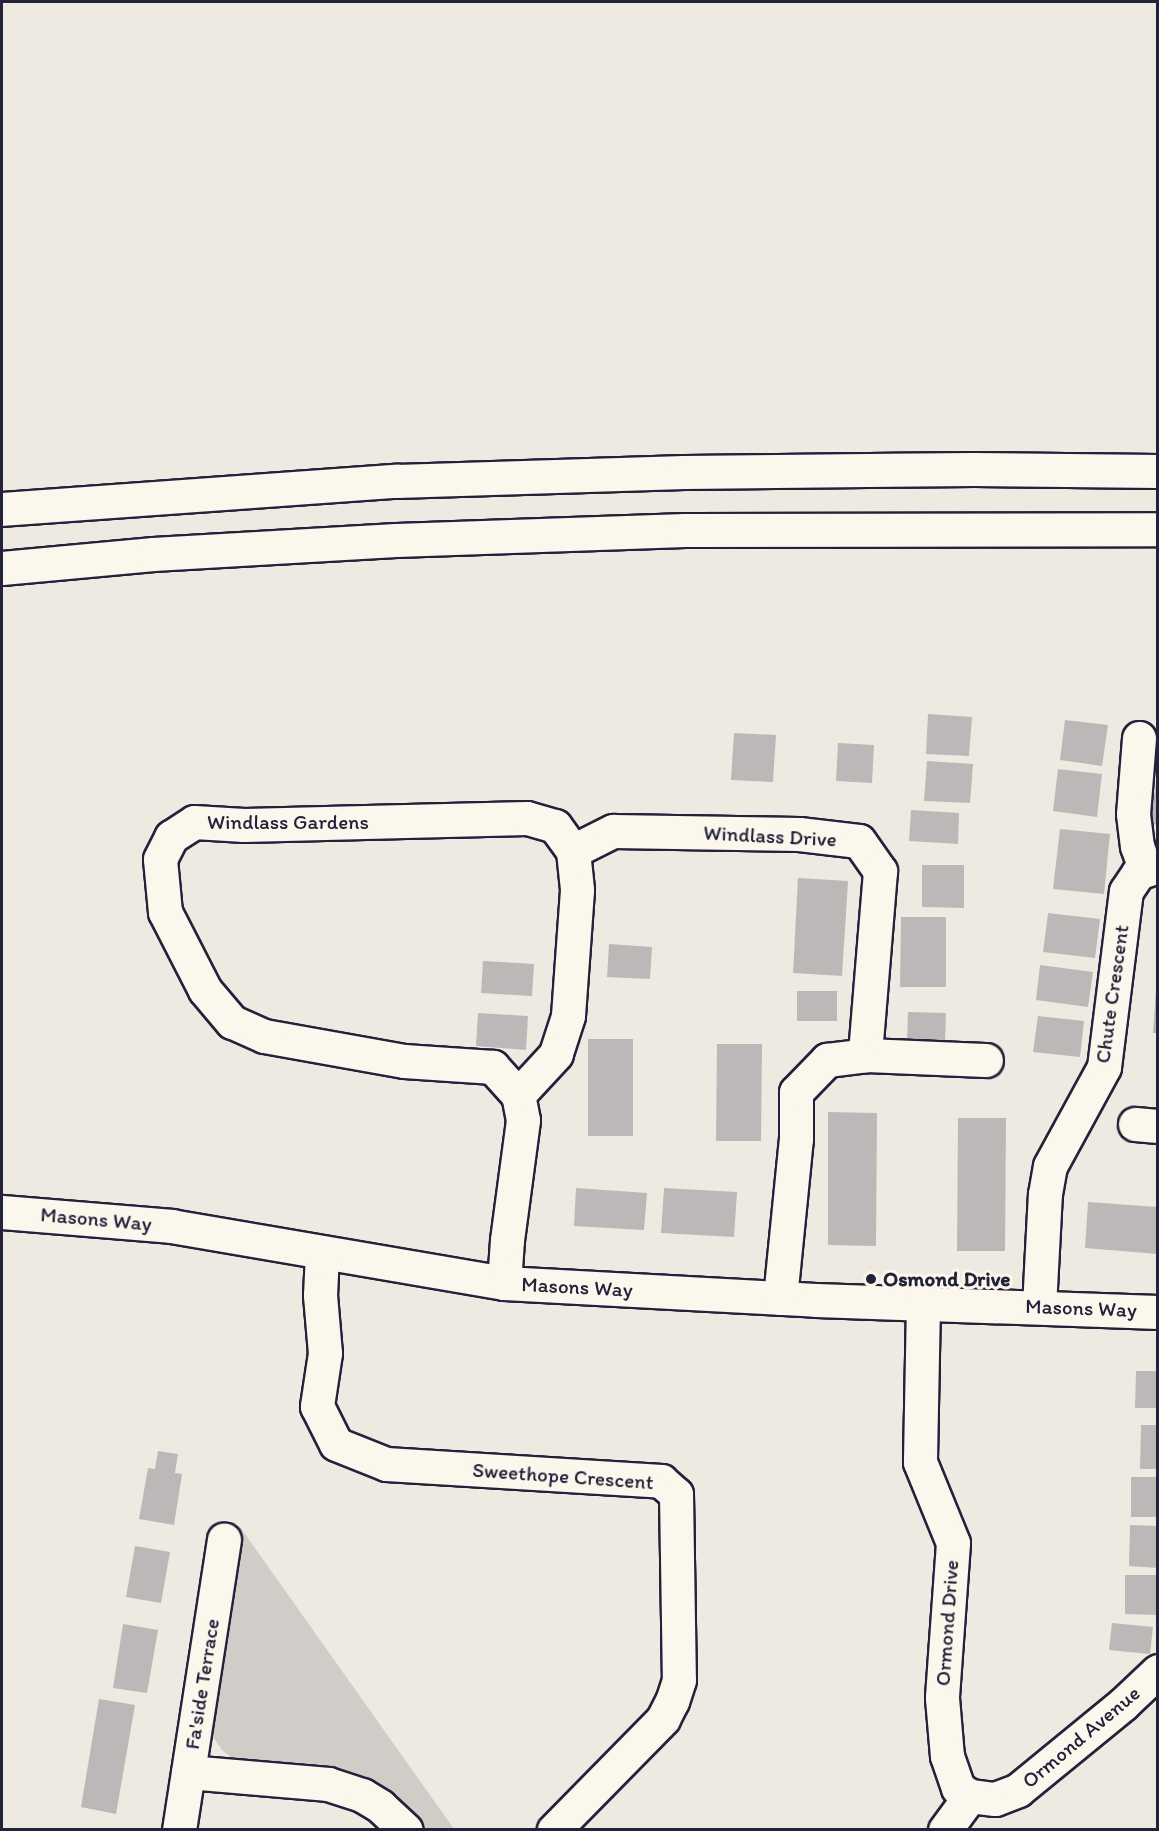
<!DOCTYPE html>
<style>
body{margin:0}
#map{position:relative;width:1159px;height:1831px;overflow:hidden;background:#eeeae2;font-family:Itim,sans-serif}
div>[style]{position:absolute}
.green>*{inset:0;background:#d0cdc9}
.building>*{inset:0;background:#bcb8b8}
.roads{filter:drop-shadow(2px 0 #22223b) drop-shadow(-2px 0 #22223b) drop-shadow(0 2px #22223b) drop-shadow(0 -2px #22223b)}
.minor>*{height:33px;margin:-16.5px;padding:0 16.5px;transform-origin:16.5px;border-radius:16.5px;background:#fbf7ec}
.highway>*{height:33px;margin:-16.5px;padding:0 16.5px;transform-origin:16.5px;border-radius:16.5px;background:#fbf7ec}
.dots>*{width:16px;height:16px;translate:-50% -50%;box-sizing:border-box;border:3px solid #fbf7ec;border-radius:50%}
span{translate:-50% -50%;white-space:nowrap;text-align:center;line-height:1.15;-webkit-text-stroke:6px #fbf7ec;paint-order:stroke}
.street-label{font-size:21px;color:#22223b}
.poi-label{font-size:21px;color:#22223b;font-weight:700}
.left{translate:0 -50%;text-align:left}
.frame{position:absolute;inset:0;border:3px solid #22223b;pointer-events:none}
</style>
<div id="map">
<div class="green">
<i style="clip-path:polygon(240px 1527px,454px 1829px,424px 1829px,391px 1797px,236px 1761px,222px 1750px,213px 1737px,211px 1719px)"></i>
</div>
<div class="building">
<i style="clip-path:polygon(928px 714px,972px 717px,969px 756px,926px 754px)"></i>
<i style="clip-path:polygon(1065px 720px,1108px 725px,1102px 766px,1060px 760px)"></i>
<i style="clip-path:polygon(734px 733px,776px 735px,773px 782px,731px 780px)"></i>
<i style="clip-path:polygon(838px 743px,874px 745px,872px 783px,836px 781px)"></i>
<i style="clip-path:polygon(927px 761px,973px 764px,970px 803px,924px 801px)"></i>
<i style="clip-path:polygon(1058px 769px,1102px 774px,1097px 817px,1053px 811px)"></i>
<i style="clip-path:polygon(1156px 783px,1158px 783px,1158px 825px,1150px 824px)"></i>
<i style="clip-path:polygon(911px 810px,959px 813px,958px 844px,909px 841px)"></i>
<i style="clip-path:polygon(1060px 829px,1110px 834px,1104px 894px,1053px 889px)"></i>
<i style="clip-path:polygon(922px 865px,964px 865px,964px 908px,922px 907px)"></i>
<i style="clip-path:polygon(798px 878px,848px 881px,842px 976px,793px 973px)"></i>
<i style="clip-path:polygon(1048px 913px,1100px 919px,1095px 958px,1043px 952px)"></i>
<i style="clip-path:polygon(901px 917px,946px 917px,946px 987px,900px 987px)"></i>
<i style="clip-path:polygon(609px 944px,652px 947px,650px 979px,607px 977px)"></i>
<i style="clip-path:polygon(483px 961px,534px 964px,532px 996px,481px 993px)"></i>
<i style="clip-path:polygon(1040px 965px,1093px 972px,1088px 1007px,1036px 1000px)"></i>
<i style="clip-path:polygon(1156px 988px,1158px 988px,1158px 1033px,1153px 1033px)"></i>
<i style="clip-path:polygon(797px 991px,837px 991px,837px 1021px,797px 1021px)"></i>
<i style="clip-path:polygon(908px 1012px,946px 1013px,945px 1043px,907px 1042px)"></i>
<i style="clip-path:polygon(478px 1013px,528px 1016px,526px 1050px,476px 1046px)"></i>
<i style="clip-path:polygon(1038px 1016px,1084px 1021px,1080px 1057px,1033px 1052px)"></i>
<i style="clip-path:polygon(588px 1039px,633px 1039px,633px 1136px,588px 1136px)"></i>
<i style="clip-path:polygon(717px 1044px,762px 1044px,761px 1141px,716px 1141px)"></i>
<i style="clip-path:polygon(828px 1112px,877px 1113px,876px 1246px,828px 1245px)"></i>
<i style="clip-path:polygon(958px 1118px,1006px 1118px,1005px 1251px,957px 1251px)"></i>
<i style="clip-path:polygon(576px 1188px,647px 1193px,644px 1230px,574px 1226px)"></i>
<i style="clip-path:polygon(664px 1188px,737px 1192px,734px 1237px,661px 1233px)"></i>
<i style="clip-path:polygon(1088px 1202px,1158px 1207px,1158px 1254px,1085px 1248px)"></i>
<i style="clip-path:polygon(1136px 1371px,1158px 1371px,1158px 1408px,1135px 1408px)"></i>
<i style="clip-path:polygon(1141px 1425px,1158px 1425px,1158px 1469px,1140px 1469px)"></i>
<i style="clip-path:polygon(158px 1451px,178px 1454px,175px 1473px,182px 1474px,174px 1525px,139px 1519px,148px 1468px,155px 1469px)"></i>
<i style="clip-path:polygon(1131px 1477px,1158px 1477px,1158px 1517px,1131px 1517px)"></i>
<i style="clip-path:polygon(1130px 1525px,1158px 1526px,1158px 1568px,1129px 1566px)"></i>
<i style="clip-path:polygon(135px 1546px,170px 1552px,161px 1603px,126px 1597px)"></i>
<i style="clip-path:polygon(1125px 1575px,1158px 1575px,1158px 1615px,1125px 1614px)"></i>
<i style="clip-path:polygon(1112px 1623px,1153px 1627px,1150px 1654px,1109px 1650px)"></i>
<i style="clip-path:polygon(123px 1624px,158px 1630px,147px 1693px,113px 1688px)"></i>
<i style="clip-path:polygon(99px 1699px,135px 1705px,116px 1814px,81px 1807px)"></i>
</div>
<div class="roads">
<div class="minor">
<i style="left:1139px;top:738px;width:76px;rotate:94.5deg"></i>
<i style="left:1133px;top:814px;width:32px;rotate:83deg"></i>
<i style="left:1137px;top:846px;width:23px;rotate:70deg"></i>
<i style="left:573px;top:851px;width:45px;rotate:-26.6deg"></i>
<i style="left:613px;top:831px;width:186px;rotate:0.9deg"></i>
<i style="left:799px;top:834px;width:60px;rotate:6.7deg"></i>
<i style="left:859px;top:841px;width:37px;rotate:55deg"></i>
<i style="left:880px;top:871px;width:185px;rotate:94.7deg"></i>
<i style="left:865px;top:1055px;width:121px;rotate:2.4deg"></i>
<i style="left:1135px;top:1124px;width:23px;rotate:5deg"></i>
<i style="left:2px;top:1212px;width:170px;rotate:4.7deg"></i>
<i style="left:171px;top:1226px;width:338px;rotate:9.7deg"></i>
<i style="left:504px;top:1283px;width:312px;rotate:3.1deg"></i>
<i style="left:816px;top:1300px;width:342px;rotate:2deg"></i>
<i style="left:322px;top:1253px;width:42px;rotate:92.7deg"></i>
<i style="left:320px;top:1295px;width:58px;rotate:85.1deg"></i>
<i style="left:325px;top:1353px;width:54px;rotate:98.6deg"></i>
<i style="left:317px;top:1406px;width:42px;rotate:63.4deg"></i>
<i style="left:336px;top:1444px;width:54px;rotate:21.8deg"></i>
<i style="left:386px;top:1464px;width:276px;rotate:3.5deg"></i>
<i style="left:661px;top:1481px;width:20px;rotate:41deg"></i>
<i style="left:676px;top:1494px;width:186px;rotate:89.1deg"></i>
<i style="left:679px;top:1680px;width:22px;rotate:108deg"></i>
<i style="left:672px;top:1701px;width:20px;rotate:117deg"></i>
<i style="left:663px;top:1719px;width:156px;rotate:134.5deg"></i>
<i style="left:504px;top:1283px;width:43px;rotate:-86deg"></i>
<i style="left:507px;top:1240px;width:121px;rotate:-82.4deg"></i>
<i style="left:523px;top:1120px;width:25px;rotate:-101deg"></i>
<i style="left:518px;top:1095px;width:38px;rotate:-132deg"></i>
<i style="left:493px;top:1067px;width:89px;rotate:-176.1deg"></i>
<i style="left:404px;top:1061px;width:142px;rotate:-169.9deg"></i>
<i style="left:264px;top:1036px;width:35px;rotate:-156deg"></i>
<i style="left:232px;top:1022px;width:42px;rotate:-130.2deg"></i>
<i style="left:205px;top:990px;width:88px;rotate:-117.1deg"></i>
<i style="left:165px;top:912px;width:53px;rotate:-95.4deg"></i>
<i style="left:160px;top:859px;width:25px;rotate:-63deg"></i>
<i style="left:171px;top:837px;width:27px;rotate:-33deg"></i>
<i style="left:194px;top:822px;width:50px;rotate:3.4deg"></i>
<i style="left:244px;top:825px;width:283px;rotate:-1.4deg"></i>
<i style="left:527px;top:818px;width:29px;rotate:16deg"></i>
<i style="left:555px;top:826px;width:31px;rotate:54deg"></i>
<i style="left:573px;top:851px;width:39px;rotate:84deg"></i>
<i style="left:577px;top:890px;width:126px;rotate:94.1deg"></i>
<i style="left:568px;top:1016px;width:40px;rotate:108deg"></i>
<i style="left:556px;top:1054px;width:56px;rotate:132.8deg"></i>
<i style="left:780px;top:1298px;width:160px;rotate:-84.3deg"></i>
<i style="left:796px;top:1139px;width:47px;rotate:-90deg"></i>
<i style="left:796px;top:1092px;width:45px;rotate:-45.9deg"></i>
<i style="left:827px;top:1060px;width:38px;rotate:-7deg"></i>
<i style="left:923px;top:1303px;width:159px;rotate:91.1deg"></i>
<i style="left:920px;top:1462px;width:87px;rotate:67.8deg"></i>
<i style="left:953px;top:1543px;width:155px;rotate:94.1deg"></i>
<i style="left:942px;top:1698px;width:58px;rotate:85.1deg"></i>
<i style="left:947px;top:1756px;width:34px;rotate:71deg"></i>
<i style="left:958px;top:1788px;width:14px;rotate:34deg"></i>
<i style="left:970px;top:1796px;width:25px;rotate:7deg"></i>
<i style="left:995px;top:1799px;width:25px;rotate:-21deg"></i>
<i style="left:1018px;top:1790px;width:136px;rotate:-39.3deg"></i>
<i style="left:1123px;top:1704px;width:48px;rotate:-43.3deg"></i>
<i style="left:1039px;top:1307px;width:113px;rotate:-87deg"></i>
<i style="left:1045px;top:1194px;width:28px;rotate:-80deg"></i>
<i style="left:1050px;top:1166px;width:113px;rotate:-61.4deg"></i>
<i style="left:1104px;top:1067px;width:177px;rotate:-82.9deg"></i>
<i style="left:1126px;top:891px;width:22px;rotate:-56deg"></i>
<i style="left:1138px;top:873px;width:21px;rotate:-19deg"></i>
<i style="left:188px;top:1772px;width:141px;rotate:4.9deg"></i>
<i style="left:328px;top:1784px;width:36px;rotate:18deg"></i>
<i style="left:362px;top:1795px;width:21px;rotate:31deg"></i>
<i style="left:380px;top:1806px;width:35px;rotate:43deg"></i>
<i style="left:179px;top:1830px;width:294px;rotate:-81.2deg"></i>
<i style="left:945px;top:1830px;width:42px;rotate:-53.7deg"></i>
</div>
<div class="highway">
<i style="left:2px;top:509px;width:395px;rotate:-4.1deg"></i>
<i style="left:396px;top:481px;width:288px;rotate:-1.8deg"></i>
<i style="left:684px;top:472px;width:290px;rotate:-0.6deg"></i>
<i style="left:974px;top:469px;width:184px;rotate:0.6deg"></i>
<i style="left:2px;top:568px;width:152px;rotate:-5.3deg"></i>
<i style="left:153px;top:554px;width:243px;rotate:-3.3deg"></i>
<i style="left:396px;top:540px;width:289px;rotate:-2deg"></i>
<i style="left:685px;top:530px;width:473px;rotate:-0.1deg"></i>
</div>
</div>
<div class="dots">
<i style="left:871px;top:1279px;background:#22223b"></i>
</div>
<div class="street-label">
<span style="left:288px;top:822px">Windlass Gardens</span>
<span style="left:770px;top:836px;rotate:3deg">Windlass Drive</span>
<span style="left:1112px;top:994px;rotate:-82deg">Chute Crescent</span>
<span style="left:96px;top:1219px;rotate:5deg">Masons Way</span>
<span style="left:577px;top:1287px;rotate:3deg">Masons Way</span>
<span style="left:1081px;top:1308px;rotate:2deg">Masons Way</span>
<span style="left:563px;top:1476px;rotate:4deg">Sweethope Crescent</span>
<span style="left:947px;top:1623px;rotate:-86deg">Ormond Drive</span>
<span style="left:202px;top:1684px;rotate:-81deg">Fa'side Terrace</span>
<span style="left:1081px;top:1737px;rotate:-40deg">Ormond Avenue</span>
</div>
<div class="poi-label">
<span class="left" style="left:883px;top:1279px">Osmond Drive</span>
</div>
<div class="frame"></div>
</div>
